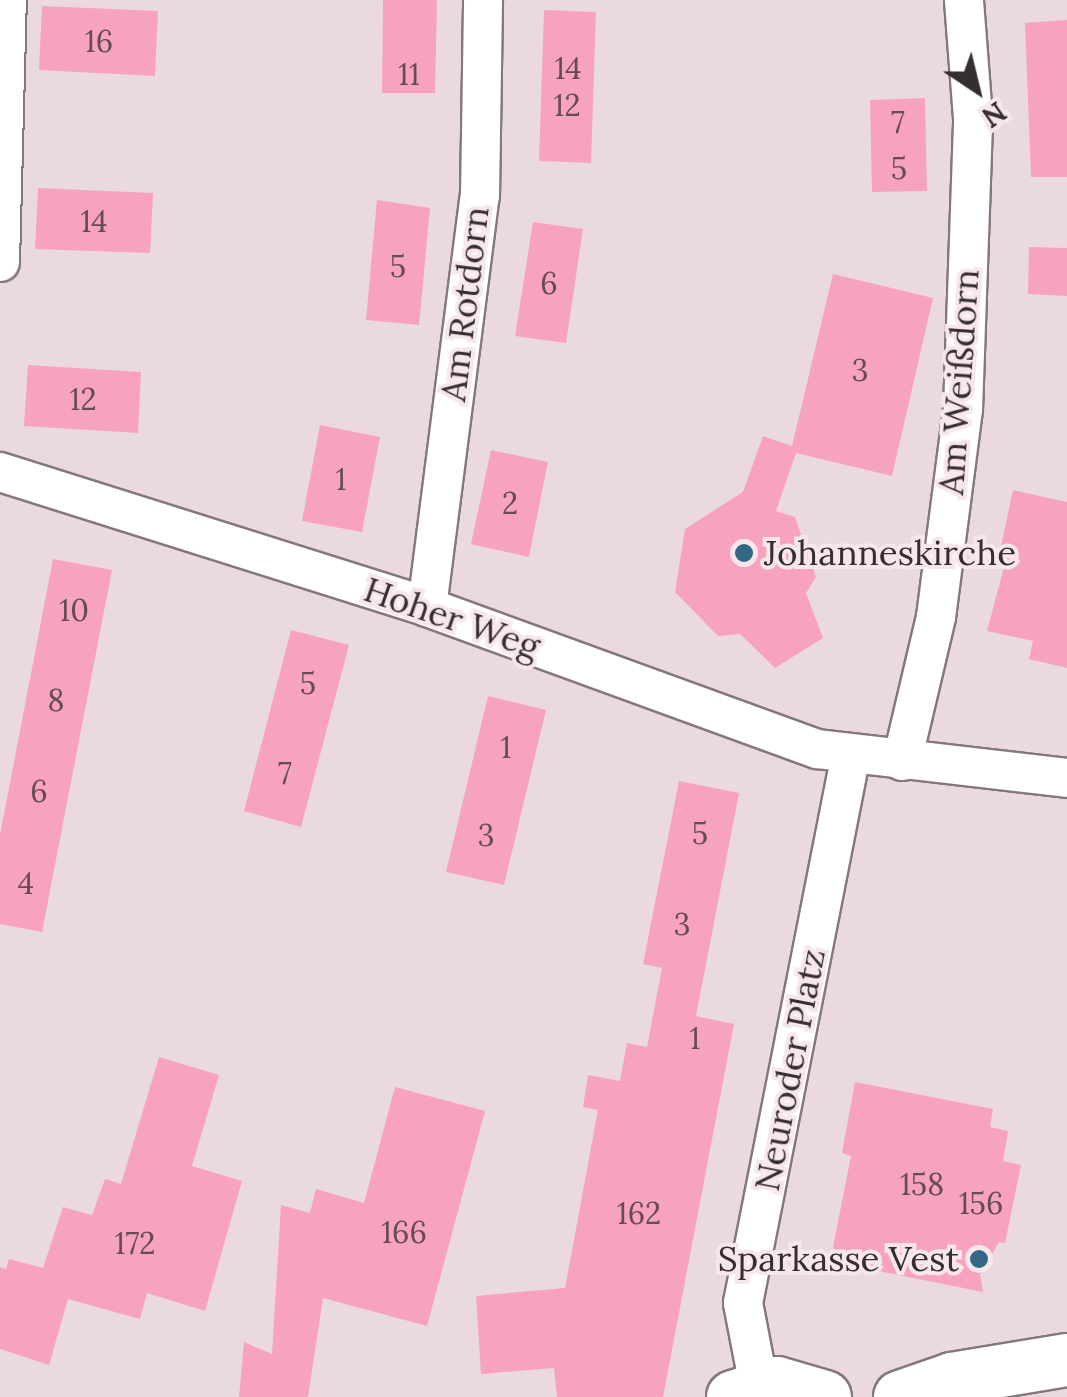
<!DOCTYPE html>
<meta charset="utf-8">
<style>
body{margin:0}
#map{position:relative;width:1067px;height:1397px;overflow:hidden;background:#eadade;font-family:Lora,serif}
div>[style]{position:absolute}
.building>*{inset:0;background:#f7a3bd}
.roads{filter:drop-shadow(2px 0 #85777b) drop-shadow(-2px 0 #85777b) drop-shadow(0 2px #85777b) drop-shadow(0 -2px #85777b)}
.street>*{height:38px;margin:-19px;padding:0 19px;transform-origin:19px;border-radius:19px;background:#fff}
.secondary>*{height:52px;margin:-26px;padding:0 26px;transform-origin:26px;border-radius:26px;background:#fff}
.dots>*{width:28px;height:28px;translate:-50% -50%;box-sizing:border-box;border:5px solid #f7e7eb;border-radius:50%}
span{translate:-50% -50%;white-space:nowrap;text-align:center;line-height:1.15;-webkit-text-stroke:8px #f7e7eb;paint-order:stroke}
.number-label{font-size:30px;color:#654b52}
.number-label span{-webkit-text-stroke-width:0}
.street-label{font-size:35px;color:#342e2f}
.poi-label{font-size:35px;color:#342e2f}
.left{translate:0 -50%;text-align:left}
.right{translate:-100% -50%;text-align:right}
.north{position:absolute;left:927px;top:40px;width:100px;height:100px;-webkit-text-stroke:8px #f7e7eb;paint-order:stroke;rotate:145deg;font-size:28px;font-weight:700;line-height:40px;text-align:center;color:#342e2f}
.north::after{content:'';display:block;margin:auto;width:35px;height:45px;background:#342e2f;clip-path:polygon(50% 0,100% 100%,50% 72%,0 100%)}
</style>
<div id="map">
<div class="building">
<i style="clip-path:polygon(383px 0,437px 0,435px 93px,382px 93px)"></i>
<i style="clip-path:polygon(42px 6px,158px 11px,155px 76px,39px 70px)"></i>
<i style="clip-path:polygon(544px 10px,596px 12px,591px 163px,539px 161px)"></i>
<i style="clip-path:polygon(1067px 20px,1067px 177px,1031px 177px,1025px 23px)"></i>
<i style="clip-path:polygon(925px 98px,927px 191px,872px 192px,870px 100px)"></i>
<i style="clip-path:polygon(38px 188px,153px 193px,150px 253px,35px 249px)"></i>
<i style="clip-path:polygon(377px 200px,430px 208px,419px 325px,366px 320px)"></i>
<i style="clip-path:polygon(533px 222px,583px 229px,566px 343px,515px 336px)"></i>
<i style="clip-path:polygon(1029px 247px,1067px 248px,1067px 296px,1028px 294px)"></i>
<i style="clip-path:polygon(833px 274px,933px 298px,892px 476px,796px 453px,776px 511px,795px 517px,816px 577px,806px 593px,823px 638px,775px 668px,740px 634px,718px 636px,675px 592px,685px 529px,743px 492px,763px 436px,792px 446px)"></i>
<i style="clip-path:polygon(28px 365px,141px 372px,138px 433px,24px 426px)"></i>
<i style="clip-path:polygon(320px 425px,380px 437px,362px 532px,302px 521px)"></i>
<i style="clip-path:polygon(491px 450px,548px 462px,529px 557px,471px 544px)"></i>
<i style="clip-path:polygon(1013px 490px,1067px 502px,1067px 668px,1029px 659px,1033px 641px,987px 631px,1008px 552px,1000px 551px)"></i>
<i style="clip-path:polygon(53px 559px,112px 570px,42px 932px,0 924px,0 835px)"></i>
<i style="clip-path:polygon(291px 630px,349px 645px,301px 827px,244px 811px)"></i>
<i style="clip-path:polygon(488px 696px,546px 710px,504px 885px,446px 872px)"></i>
<i style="clip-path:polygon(679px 781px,739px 793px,696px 1016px,734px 1024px,663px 1397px,557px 1397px,554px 1368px,481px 1374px,476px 1296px,565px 1288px,598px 1110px,583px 1107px,588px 1075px,620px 1081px,627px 1043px,647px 1047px,662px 968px,643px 964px)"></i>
<i style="clip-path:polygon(159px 1057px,219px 1075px,192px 1166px,242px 1181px,205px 1311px,147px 1293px,140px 1319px,68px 1299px,49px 1365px,0 1349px,0 1267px,6px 1269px,9px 1259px,43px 1268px,63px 1207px,92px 1215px,105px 1179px,121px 1184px)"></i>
<i style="clip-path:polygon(855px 1082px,993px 1109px,990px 1127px,1008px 1131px,1003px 1161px,1021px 1165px,1005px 1243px,999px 1242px,980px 1275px,983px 1292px,844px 1264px,833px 1247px,851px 1156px,842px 1153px)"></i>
<i style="clip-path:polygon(395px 1087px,485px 1111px,427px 1326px,323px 1298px,308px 1397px,239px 1397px,244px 1342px,272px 1354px,281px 1205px,310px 1213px,316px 1189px,364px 1203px)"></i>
</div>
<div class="roads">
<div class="street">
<i style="left:0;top:262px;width:262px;rotate:-88.5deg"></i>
<i style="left:0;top:472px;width:448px;rotate:17.5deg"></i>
<i style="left:427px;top:607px;width:416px;rotate:20deg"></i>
<i style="left:818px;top:749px;width:251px;rotate:6.6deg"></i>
<i style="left:427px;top:607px;width:414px;rotate:-82.7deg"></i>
<i style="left:480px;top:196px;width:196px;rotate:-89.1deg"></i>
<i style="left:902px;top:761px;width:148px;rotate:-76.7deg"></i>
<i style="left:936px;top:617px;width:209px;rotate:-82.6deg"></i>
<i style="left:963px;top:410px;width:292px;rotate:-88deg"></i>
<i style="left:973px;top:118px;width:118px;rotate:-94.4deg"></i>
<i style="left:759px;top:1386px;width:85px;rotate:-100.9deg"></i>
<i style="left:743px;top:1303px;width:560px;rotate:-78.87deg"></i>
</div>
<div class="secondary">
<i style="left:733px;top:1397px;width:46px;rotate:-17.7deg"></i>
<i style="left:777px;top:1383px;width:50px;rotate:16.3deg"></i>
<i style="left:900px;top:1397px;width:55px;rotate:-19.1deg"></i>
<i style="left:952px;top:1379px;width:117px;rotate:-9.4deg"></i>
</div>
</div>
<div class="dots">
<i style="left:744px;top:553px;background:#336884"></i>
<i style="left:979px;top:1259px;background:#336884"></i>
</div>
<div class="number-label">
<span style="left:99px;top:41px">16</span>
<span style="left:568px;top:68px">14</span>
<span style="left:409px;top:74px">11</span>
<span style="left:567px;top:105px">12</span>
<span style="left:898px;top:122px">7</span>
<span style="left:899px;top:168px">5</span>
<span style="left:94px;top:221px">14</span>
<span style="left:398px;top:266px">5</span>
<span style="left:549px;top:283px">6</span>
<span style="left:860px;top:370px">3</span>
<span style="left:83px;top:399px">12</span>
<span style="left:341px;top:479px">1</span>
<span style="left:510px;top:503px">2</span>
<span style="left:74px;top:610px">10</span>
<span style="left:308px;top:683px">5</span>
<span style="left:56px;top:700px">8</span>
<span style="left:506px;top:747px">1</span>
<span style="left:285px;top:773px">7</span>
<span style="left:39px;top:791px">6</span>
<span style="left:700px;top:833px">5</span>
<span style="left:486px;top:835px">3</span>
<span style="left:26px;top:883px">4</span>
<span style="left:682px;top:924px">3</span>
<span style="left:695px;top:1038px">1</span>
<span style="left:922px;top:1184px">158</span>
<span style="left:981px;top:1203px">156</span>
<span style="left:639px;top:1213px">162</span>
<span style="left:404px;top:1232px">166</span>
<span style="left:135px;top:1243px">172</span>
</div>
<div class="street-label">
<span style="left:465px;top:304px;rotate:-83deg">Am Rotdorn</span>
<span style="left:959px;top:382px;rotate:-86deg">Am Weißdorn</span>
<span style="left:452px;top:618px;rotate:19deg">Hoher Weg</span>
<span style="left:790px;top:1070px;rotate:-79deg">Neuroder Platz</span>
</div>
<div class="poi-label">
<span class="left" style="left:764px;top:553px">Johanneskirche</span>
<span class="right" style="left:959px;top:1259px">Sparkasse Vest</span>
</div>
<div class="north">N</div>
</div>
